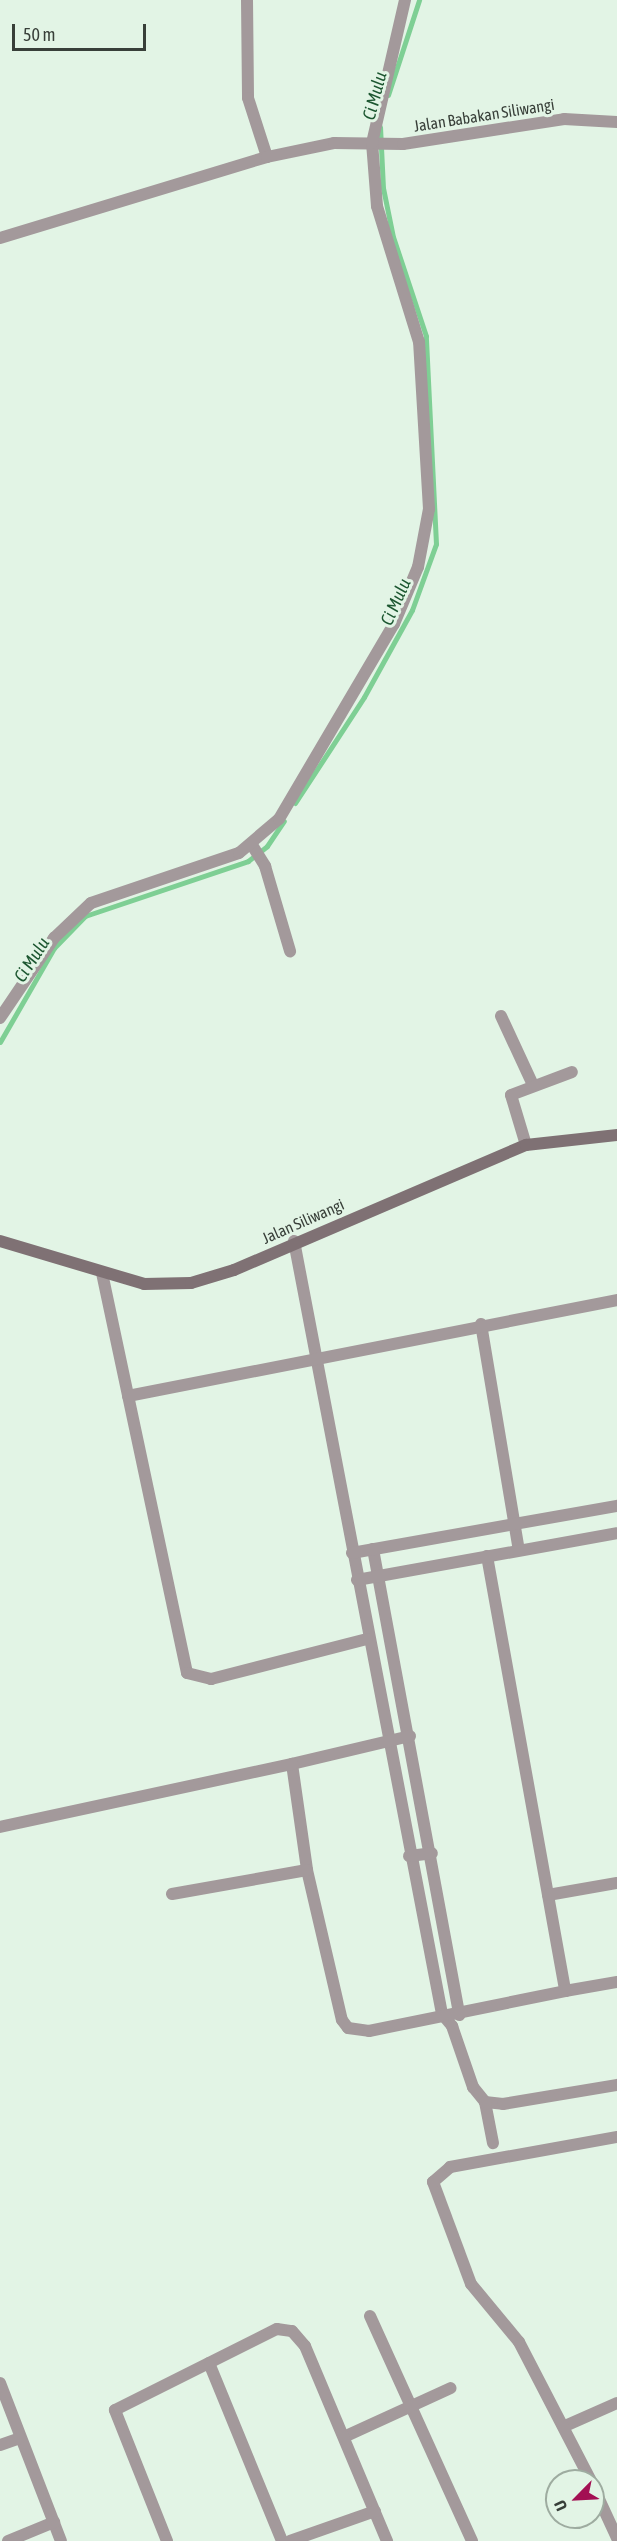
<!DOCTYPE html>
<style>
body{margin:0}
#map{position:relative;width:617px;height:2541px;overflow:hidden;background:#e2f4e5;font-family:"Asap Condensed",sans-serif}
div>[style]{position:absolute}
.stream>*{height:5px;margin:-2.5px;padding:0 2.5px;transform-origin:2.5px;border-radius:2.5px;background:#7ecf94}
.street>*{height:12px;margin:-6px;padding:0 6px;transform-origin:6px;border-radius:6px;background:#a3999b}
.secondary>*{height:12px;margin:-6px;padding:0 6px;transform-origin:6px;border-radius:6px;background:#7f7174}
span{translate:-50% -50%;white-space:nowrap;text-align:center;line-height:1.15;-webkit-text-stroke:6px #e2f4e5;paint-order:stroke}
.street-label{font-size:16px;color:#383f39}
.water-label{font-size:18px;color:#1d5731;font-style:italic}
.north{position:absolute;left:545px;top:2469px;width:60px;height:60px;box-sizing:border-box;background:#e2f4e5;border:2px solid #9eaca0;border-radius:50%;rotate:246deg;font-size:16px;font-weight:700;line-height:24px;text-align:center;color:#383f39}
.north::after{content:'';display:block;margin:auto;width:21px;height:27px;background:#a31053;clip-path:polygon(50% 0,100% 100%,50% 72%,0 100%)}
.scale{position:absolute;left:12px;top:24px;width:134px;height:27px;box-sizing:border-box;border:3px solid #383f39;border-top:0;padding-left:8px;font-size:18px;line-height:21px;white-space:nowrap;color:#383f39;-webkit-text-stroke:4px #e2f4e5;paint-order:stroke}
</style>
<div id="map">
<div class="stream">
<i style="left:388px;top:95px;width:100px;rotate:-71.9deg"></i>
<i style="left:295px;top:803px;width:126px;rotate:-56.9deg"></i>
<i style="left:364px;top:697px;width:99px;rotate:-61.1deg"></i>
<i style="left:412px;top:610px;width:70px;rotate:-70deg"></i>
<i style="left:436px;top:544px;width:208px;rotate:-92.8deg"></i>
<i style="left:426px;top:336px;width:104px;rotate:-108.4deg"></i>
<i style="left:393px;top:237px;width:50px;rotate:-101.5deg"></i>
<i style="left:383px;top:188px;width:61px;rotate:-92.8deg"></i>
<i style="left:0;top:1042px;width:108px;rotate:-60.1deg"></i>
<i style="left:54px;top:948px;width:45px;rotate:-45.9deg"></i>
<i style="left:85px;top:916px;width:172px;rotate:-18.6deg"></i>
<i style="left:248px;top:861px;width:24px;rotate:-38deg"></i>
<i style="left:267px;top:846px;width:30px;rotate:-56deg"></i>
</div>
<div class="street">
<i style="left:247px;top:0;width:98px;rotate:89.4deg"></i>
<i style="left:248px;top:98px;width:62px;rotate:72.1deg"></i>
<i style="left:0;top:238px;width:279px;rotate:-16.9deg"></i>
<i style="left:267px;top:157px;width:68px;rotate:-11.8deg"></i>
<i style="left:334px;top:143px;width:69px;rotate:0.8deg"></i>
<i style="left:403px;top:144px;width:163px;rotate:-8.8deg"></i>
<i style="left:564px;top:119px;width:53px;rotate:3.2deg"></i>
<i style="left:252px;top:845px;width:25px;rotate:58deg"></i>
<i style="left:265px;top:866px;width:89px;rotate:73.6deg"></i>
<i style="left:501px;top:1016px;width:76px;rotate:65.1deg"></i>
<i style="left:0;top:1018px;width:97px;rotate:-56deg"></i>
<i style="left:54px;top:938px;width:51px;rotate:-43.4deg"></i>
<i style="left:91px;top:903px;width:156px;rotate:-18.7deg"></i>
<i style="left:239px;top:853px;width:52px;rotate:-40.4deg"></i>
<i style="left:279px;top:819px;width:226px;rotate:-59.5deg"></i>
<i style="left:394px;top:624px;width:62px;rotate:-67.2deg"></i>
<i style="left:418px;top:567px;width:59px;rotate:-79.3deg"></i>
<i style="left:429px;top:509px;width:167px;rotate:-93.4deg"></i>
<i style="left:419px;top:342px;width:142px;rotate:-107.2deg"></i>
<i style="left:377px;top:206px;width:63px;rotate:-94.5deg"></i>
<i style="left:372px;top:143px;width:147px;rotate:-77deg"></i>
<i style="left:526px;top:1145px;width:52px;rotate:-106.7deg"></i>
<i style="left:511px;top:1095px;width:65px;rotate:-20.7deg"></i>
<i style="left:294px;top:1241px;width:787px;rotate:79.16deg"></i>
<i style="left:442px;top:2014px;width:16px;rotate:50deg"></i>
<i style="left:452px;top:2026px;width:65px;rotate:71deg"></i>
<i style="left:473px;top:2087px;width:19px;rotate:51deg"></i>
<i style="left:485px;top:2102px;width:18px;rotate:6deg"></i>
<i style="left:503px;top:2104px;width:116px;rotate:-9.5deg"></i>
<i style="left:102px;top:1273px;width:409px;rotate:78deg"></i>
<i style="left:187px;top:1673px;width:25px;rotate:14deg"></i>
<i style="left:211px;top:1679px;width:161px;rotate:-14.4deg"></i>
<i style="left:481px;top:1324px;width:229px;rotate:80.5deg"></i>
<i style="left:128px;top:1396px;width:498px;rotate:-11.1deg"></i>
<i style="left:373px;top:1549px;width:474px;rotate:79.5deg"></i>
<i style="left:352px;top:1553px;width:269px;rotate:-10.1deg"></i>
<i style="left:487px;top:1556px;width:442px;rotate:79.8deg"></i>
<i style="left:565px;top:1991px;width:53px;rotate:-9.8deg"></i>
<i style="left:357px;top:1580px;width:264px;rotate:-10.2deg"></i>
<i style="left:410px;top:1736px;width:121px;rotate:166.7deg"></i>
<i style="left:292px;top:1764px;width:107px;rotate:81.9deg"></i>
<i style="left:307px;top:1870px;width:154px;rotate:76.9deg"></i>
<i style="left:342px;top:2020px;width:10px;rotate:53deg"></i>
<i style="left:348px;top:2028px;width:21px;rotate:8deg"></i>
<i style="left:369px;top:2031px;width:200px;rotate:-11.5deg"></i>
<i style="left:0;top:1827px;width:299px;rotate:-12.2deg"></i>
<i style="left:409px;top:1856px;width:23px;rotate:-7deg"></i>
<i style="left:172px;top:1894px;width:137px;rotate:-10.1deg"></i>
<i style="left:548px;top:1895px;width:70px;rotate:-9.9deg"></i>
<i style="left:485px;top:2102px;width:42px;rotate:79deg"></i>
<i style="left:370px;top:2316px;width:247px;rotate:65.6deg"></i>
<i style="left:209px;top:2363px;width:192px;rotate:67.7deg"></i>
<i style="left:0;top:2383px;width:169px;rotate:68.9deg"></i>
<i style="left:565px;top:2426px;width:57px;rotate:-23.9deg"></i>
<i style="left:346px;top:2436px;width:115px;rotate:-24.6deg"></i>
<i style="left:0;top:2445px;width:21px;rotate:-19deg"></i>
<i style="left:591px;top:2481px;width:157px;rotate:-117.4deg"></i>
<i style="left:519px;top:2342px;width:75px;rotate:-129.6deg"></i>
<i style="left:471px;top:2284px;width:109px;rotate:-110.4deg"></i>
<i style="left:433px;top:2182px;width:23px;rotate:-41deg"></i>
<i style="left:450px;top:2167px;width:170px;rotate:-10.2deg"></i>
<i style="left:593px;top:2486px;width:57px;rotate:65.2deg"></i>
<i style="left:8px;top:2541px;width:50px;rotate:-22.4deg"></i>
<i style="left:167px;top:2541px;width:141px;rotate:-111.7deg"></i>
<i style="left:115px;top:2410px;width:181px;rotate:-26.6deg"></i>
<i style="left:277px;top:2329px;width:15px;rotate:8deg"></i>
<i style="left:292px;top:2331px;width:20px;rotate:49deg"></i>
<i style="left:305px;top:2346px;width:212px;rotate:67.2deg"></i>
<i style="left:290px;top:2541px;width:90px;rotate:-19.4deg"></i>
</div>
<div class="secondary">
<i style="left:0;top:1241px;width:150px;rotate:16.6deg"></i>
<i style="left:144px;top:1284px;width:47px;rotate:-1.2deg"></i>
<i style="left:191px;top:1283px;width:45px;rotate:-16.8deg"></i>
<i style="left:234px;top:1270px;width:318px;rotate:-23.2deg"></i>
<i style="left:526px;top:1145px;width:92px;rotate:-6.3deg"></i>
</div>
<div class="street-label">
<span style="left:484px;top:115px;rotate:-9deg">Jalan Babakan Siliwangi</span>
<span style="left:303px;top:1221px;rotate:-24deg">Jalan Siliwangi</span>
</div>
<div class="water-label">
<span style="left:375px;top:96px;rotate:-75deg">Ci Mulu</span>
<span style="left:396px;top:602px;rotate:-66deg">Ci Mulu</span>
<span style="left:32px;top:960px;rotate:-57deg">Ci Mulu</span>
</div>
<div class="north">U</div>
<div class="scale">50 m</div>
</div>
